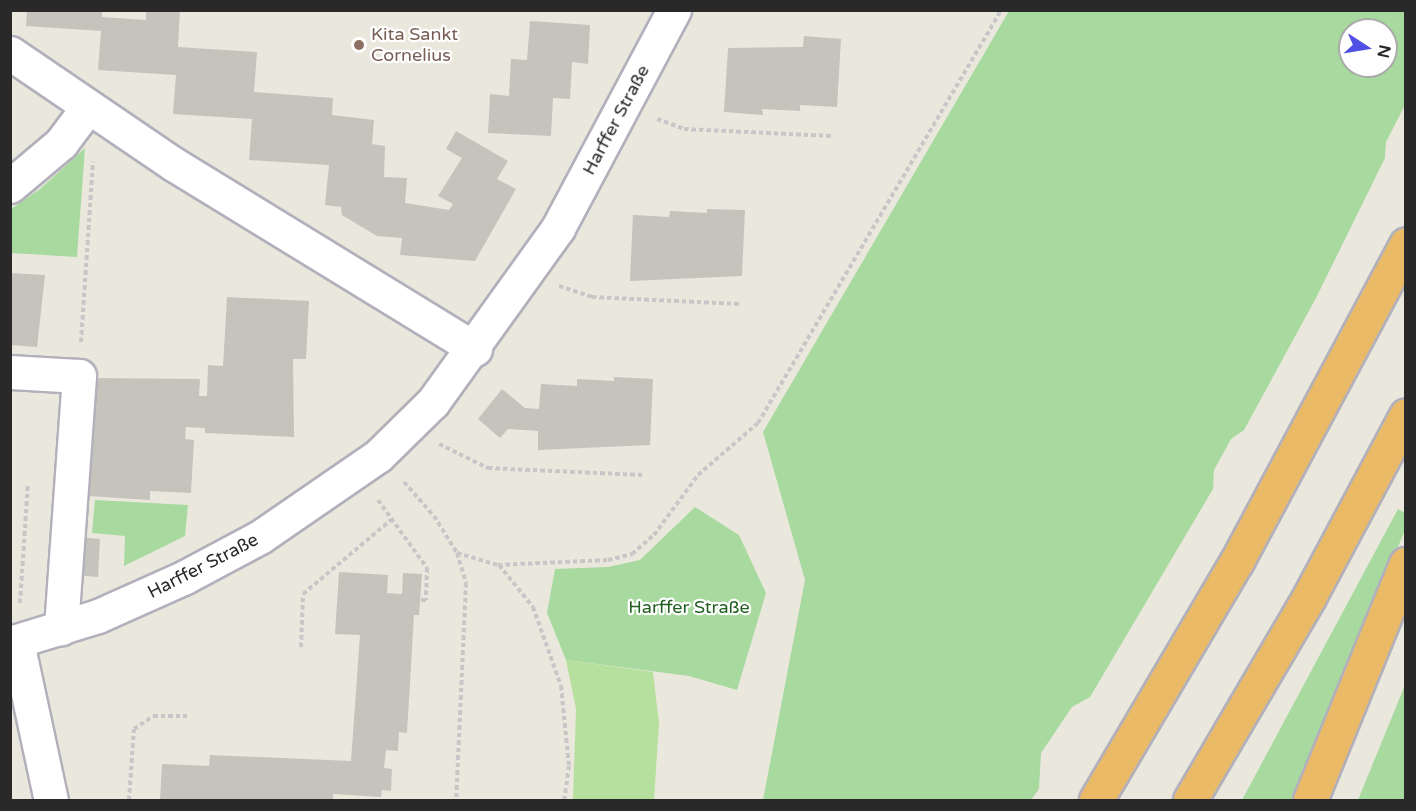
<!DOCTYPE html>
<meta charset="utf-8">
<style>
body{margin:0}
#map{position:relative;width:1416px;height:811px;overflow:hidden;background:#eae7dd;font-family:"Varela Round",sans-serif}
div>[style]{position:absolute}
.green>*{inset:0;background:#a8daa0}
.pitch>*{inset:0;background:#b6e09d}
.building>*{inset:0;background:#c5c3bc}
.path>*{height:4px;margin-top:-2px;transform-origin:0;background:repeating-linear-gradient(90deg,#c7c7c7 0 4.5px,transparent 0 7.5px)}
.roads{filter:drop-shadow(2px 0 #b1b0bb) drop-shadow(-2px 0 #b1b0bb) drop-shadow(0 2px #b1b0bb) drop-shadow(0 -2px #b1b0bb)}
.minor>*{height:33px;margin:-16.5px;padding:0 16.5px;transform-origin:16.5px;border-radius:16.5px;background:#fff}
.highway>*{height:33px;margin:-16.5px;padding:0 16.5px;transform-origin:16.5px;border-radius:16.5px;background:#ebba67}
.dots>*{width:16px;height:16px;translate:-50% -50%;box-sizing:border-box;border:3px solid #fff;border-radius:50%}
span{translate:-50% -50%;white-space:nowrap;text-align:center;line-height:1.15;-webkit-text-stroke:4.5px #fff;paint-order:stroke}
.education-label{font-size:18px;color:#785e54}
.left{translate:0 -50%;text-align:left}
.street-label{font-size:18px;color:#292929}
.park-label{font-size:18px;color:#235e22}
.frame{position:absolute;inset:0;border:12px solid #292929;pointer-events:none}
.north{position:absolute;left:1338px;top:18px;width:60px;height:60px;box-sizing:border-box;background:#fff;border:2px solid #a9a9a9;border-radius:50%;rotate:102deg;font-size:16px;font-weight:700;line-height:24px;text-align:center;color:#292929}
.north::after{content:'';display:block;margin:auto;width:21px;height:27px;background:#5150e4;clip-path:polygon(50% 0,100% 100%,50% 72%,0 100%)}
</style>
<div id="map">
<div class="green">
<i style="clip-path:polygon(evenodd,1009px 11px,1405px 11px,1405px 105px,1386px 142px,1385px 158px,1316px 298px,1244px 430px,1231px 439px,1214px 470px,1213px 489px,1090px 697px,1072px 707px,1041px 753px,1039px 789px,1031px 800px,763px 800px,805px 580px,763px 432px,1009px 11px,1350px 30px,1386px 30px,1386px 66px,1350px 66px,1350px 30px)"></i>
<i style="clip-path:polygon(85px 148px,77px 257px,11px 253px,11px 209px,40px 189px)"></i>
<i style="clip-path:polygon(95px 500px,188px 505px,185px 536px,124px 566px,125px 536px,92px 533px)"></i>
<i style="clip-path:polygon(695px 507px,739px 535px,766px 593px,737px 690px,689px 676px,566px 660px,547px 613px,555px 569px,608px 567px,640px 560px)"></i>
<i style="clip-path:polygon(1398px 509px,1405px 513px,1405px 530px,1294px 800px,1242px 800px)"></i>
<i style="clip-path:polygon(1405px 685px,1405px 800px,1358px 800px)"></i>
</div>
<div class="pitch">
<i style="clip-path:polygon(566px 660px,653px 672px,659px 723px,654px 800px,573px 800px,576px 709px)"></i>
</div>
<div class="building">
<i style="clip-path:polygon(27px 10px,102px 10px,102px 17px,146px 20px,146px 10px,180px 10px,178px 47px,257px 52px,254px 92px,333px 98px,332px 115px,374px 120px,372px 144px,385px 146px,384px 177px,407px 178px,405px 203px,449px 210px,453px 204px,438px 196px,462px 158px,446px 149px,456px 131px,508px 161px,497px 179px,516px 189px,475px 261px,400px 255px,402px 238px,377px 236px,342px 215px,341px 207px,325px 205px,329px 165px,249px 160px,252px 119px,173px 114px,176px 75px,98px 70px,101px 31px,26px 26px)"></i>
<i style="clip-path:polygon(530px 21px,590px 25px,588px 64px,572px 62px,570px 99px,553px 98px,551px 136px,488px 133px,490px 94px,509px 96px,511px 59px,527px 60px)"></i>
<i style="clip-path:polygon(804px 36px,841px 39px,837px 107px,800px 105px,800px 111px,762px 109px,763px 115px,724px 112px,728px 48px,803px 47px)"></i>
<i style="clip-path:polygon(707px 209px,745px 210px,742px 276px,630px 281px,633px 215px,669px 217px,670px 211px,707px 213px)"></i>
<i style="clip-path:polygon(10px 273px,45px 275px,37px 347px,10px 345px)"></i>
<i style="clip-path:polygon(227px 297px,309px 301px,306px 359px,293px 359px,294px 437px,205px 433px,205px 428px,186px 427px,185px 439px,194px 440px,191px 493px,150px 491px,150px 500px,88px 496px,90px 378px,200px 379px,199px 396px,207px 396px,208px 365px,223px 366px)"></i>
<i style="clip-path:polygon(614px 377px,653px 379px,650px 445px,538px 450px,538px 431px,508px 429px,500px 438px,478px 419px,502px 389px,525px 408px,539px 409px,541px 384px,577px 386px,577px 379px,614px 381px)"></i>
<i style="clip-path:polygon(77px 537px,100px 539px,98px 577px,74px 575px)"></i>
<i style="clip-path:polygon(339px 572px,388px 575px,387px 593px,402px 594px,403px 573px,422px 574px,419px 615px,414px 615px,407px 733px,399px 732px,398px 751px,386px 750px,384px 768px,392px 769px,391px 791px,382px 790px,381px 797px,333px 794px,333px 800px,160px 800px,162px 764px,209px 766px,210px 755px,351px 761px,360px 635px,335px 634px)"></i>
</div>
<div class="path">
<i style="left:657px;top:119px;width:29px;rotate:20deg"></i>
<i style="left:684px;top:129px;width:148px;rotate:2.7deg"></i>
<i style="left:559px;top:286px;width:35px;rotate:18deg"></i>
<i style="left:592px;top:297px;width:148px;rotate:2.7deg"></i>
<i style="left:81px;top:342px;width:181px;rotate:-86.2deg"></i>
<i style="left:439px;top:444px;width:55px;rotate:26.1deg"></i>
<i style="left:488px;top:468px;width:155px;rotate:2.6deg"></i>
<i style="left:404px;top:482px;width:45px;rotate:48.6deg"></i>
<i style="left:434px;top:516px;width:44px;rotate:58.1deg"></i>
<i style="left:457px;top:553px;width:31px;rotate:73deg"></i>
<i style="left:466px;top:583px;width:217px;rotate:92.6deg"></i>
<i style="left:378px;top:500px;width:84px;rotate:54.2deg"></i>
<i style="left:427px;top:568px;width:32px;rotate:92deg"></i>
<i style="left:426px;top:600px;width:6px;rotate:180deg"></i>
<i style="left:457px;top:553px;width:43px;rotate:16.3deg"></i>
<i style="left:498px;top:565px;width:110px;rotate:-2.6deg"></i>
<i style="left:608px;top:560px;width:25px;rotate:-14deg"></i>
<i style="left:632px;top:554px;width:29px;rotate:-41deg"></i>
<i style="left:654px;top:535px;width:74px;rotate:-53.7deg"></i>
<i style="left:698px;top:475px;width:79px;rotate:-40.9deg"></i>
<i style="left:758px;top:423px;width:479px;rotate:-59.5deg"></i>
<i style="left:499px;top:565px;width:54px;rotate:51deg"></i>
<i style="left:533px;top:607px;width:84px;rotate:70.5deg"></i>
<i style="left:561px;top:686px;width:80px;rotate:84.3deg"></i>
<i style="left:569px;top:766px;width:34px;rotate:98deg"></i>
<i style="left:20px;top:603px;width:119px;rotate:-86.2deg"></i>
<i style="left:301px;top:647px;width:53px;rotate:-87.8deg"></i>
<i style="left:303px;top:594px;width:116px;rotate:-40.1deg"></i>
<i style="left:129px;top:800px;width:71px;rotate:-86deg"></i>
<i style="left:134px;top:729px;width:23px;rotate:-34deg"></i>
<i style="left:153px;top:716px;width:34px"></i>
</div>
<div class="roads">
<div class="minor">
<i style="left:10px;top:53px;width:199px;rotate:34.2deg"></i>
<i style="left:175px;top:165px;width:352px;rotate:31.5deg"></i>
<i style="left:10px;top:186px;width:67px;rotate:-40.1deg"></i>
<i style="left:61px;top:143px;width:45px;rotate:-53.1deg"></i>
<i style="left:10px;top:372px;width:69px;rotate:3.3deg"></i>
<i style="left:79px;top:376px;width:253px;rotate:94.1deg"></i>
<i style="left:17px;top:642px;width:162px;rotate:77.9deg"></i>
<i style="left:10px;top:643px;width:92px;rotate:-17.1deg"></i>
<i style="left:98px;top:616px;width:95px;rotate:-24.1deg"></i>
<i style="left:185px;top:577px;width:85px;rotate:-28.1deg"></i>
<i style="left:260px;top:537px;width:143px;rotate:-34.5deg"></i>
<i style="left:378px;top:456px;width:77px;rotate:-44.5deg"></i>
<i style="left:433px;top:402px;width:214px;rotate:-54.3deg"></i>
<i style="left:558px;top:228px;width:247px;rotate:-62deg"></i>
</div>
<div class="highway">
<i style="left:1096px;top:800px;width:277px;rotate:-59.5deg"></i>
<i style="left:1237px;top:561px;width:359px;rotate:-61.9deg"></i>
<i style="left:1190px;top:800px;width:235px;rotate:-59.6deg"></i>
<i style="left:1309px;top:597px;width:206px;rotate:-61.9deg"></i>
<i style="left:1310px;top:800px;width:255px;rotate:-67.9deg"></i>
</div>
</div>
<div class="dots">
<i style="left:359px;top:45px;background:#8d6e63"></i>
</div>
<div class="education-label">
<span class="left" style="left:371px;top:45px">Kita Sankt<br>Cornelius</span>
</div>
<div class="street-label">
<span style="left:616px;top:120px;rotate:-62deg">Harffer Straße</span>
<span style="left:203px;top:566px;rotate:-27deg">Harffer Straße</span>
</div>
<div class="park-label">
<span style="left:689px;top:607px">Harffer Straße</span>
</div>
<div class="frame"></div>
<div class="north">N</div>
</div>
